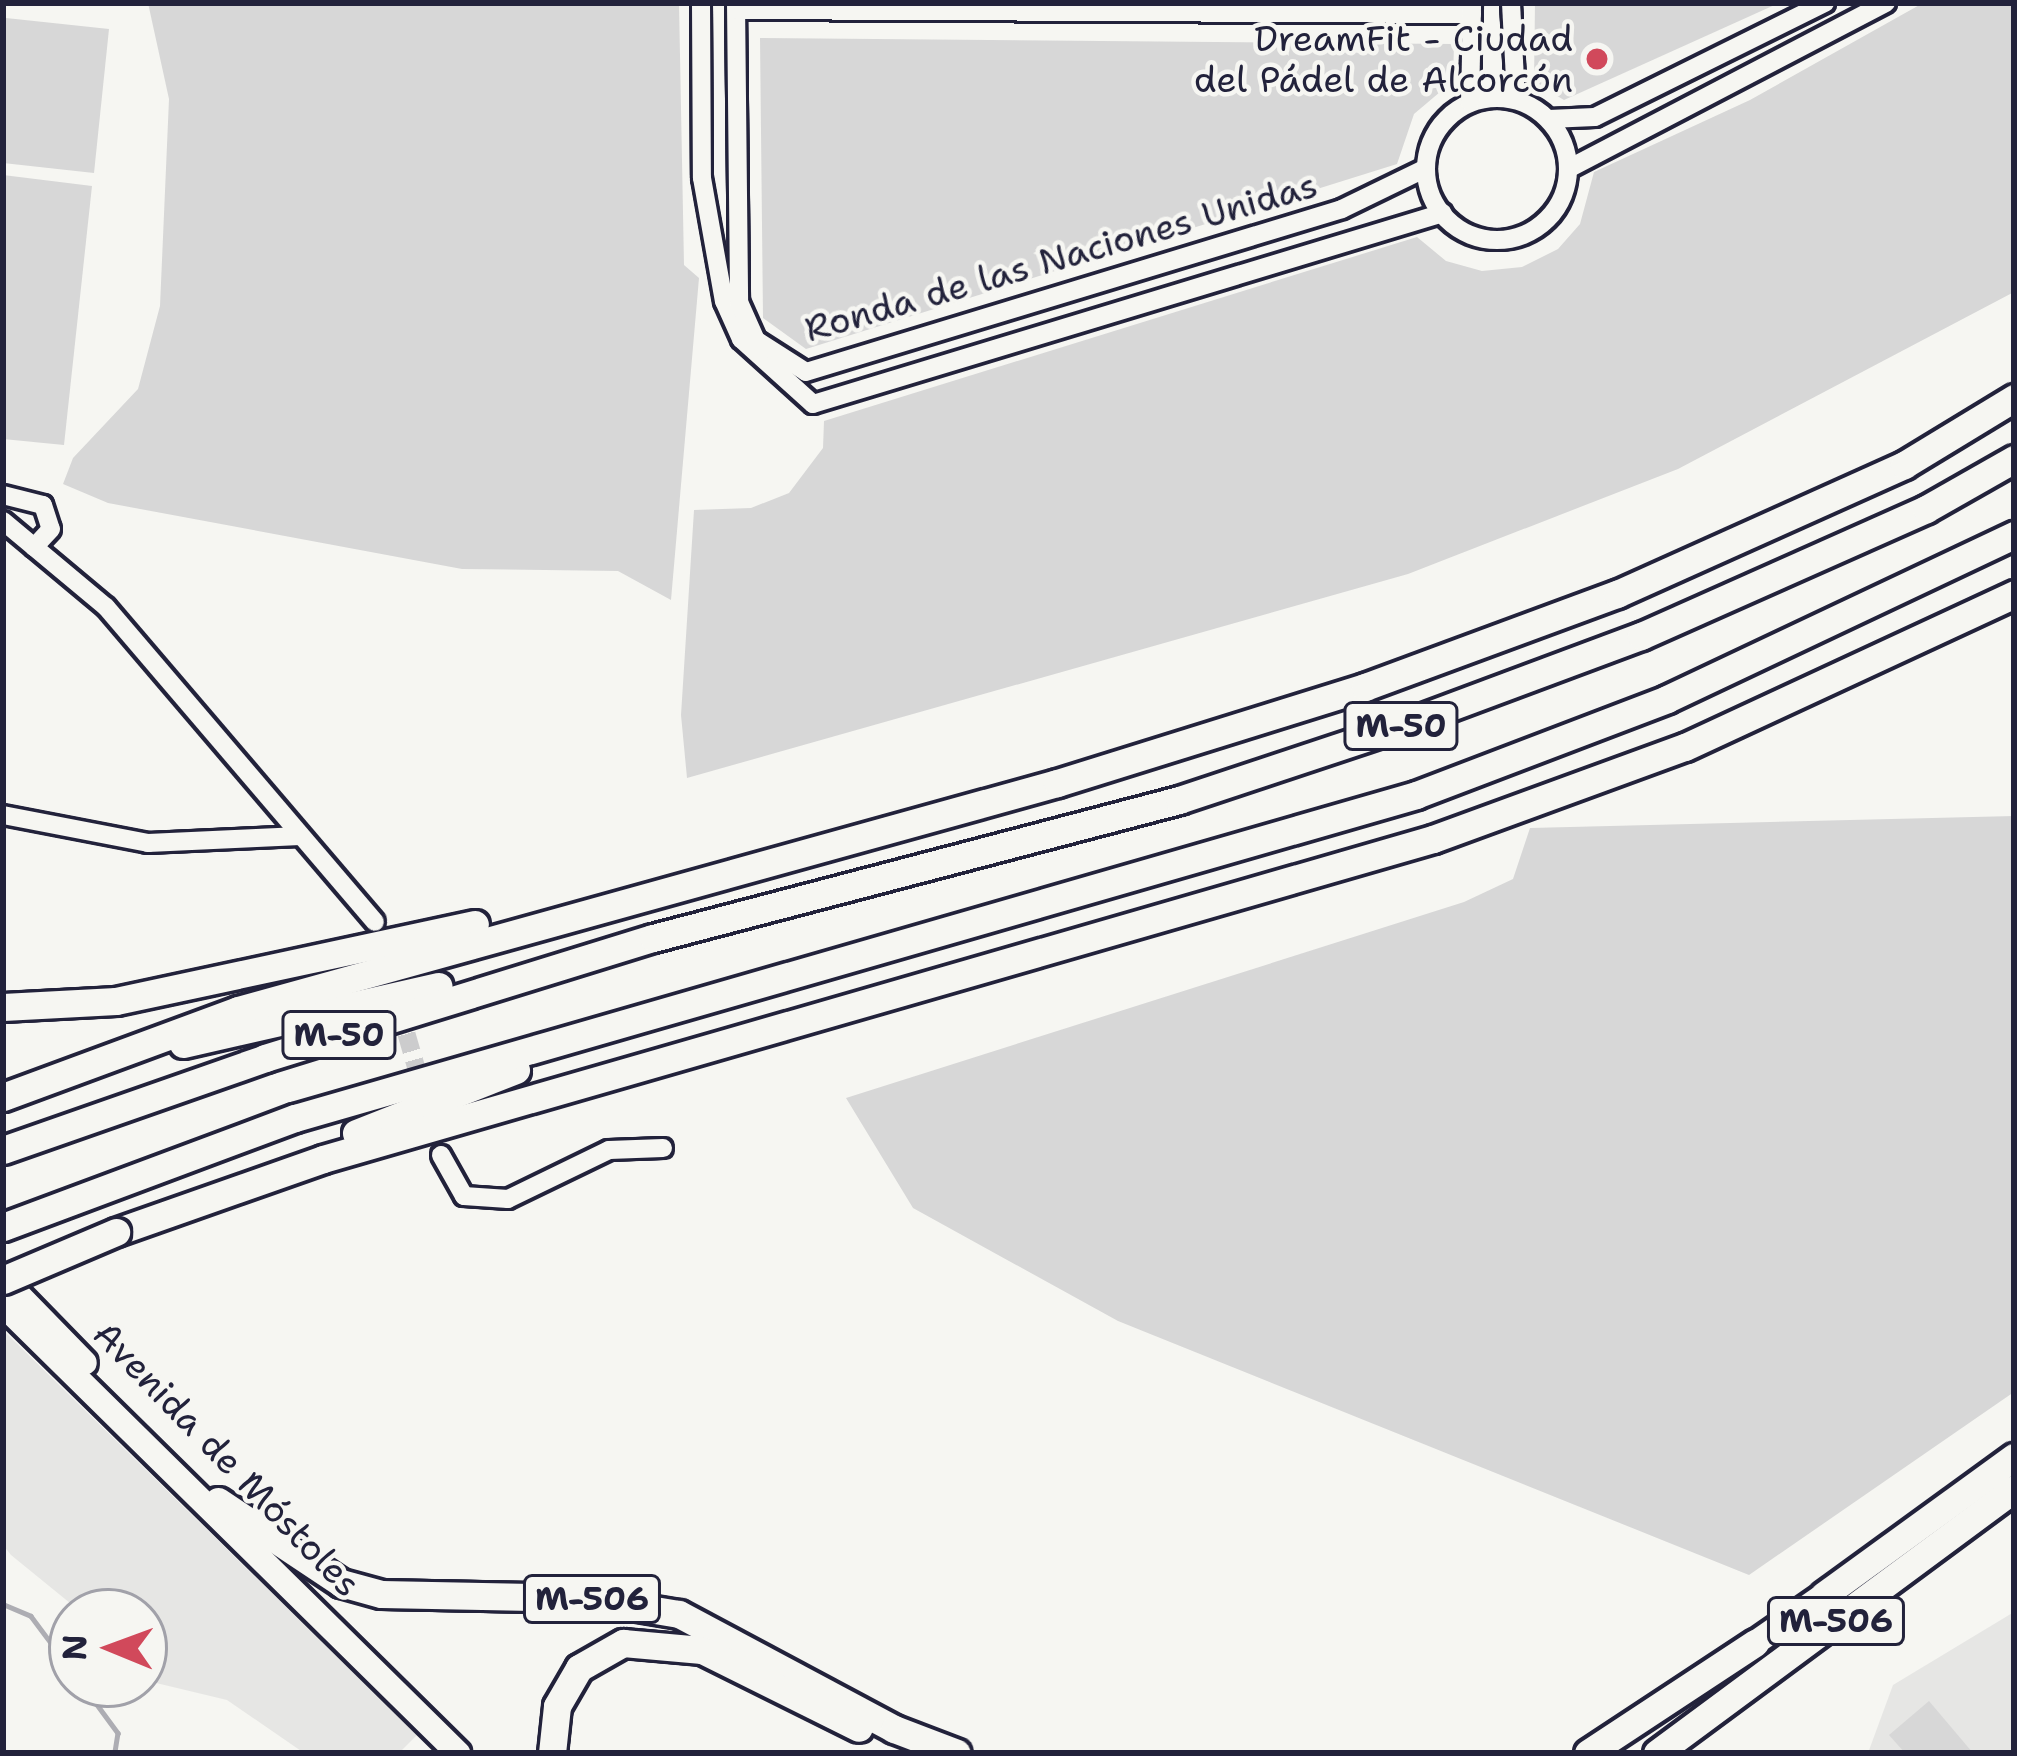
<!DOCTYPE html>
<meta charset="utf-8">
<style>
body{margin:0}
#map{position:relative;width:2017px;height:1756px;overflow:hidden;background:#f6f6f2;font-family:"Shantell Sans",sans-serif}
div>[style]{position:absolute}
.built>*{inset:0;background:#e6e6e4}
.green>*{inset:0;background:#d7d7d7}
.stream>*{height:4.5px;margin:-2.25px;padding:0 2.25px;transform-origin:2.25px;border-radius:2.25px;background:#adadb3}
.minor-tunnel>*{height:18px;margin-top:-9px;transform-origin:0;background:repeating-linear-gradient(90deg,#cccccd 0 18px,transparent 0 27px)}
.roads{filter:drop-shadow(3px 0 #22223b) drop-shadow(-3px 0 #22223b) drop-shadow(0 3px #22223b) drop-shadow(0 -3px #22223b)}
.minor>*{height:18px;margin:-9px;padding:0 9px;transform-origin:9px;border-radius:9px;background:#f6f6f2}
.minor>.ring{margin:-9px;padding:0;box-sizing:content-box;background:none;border:18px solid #f6f6f2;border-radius:50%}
.major>*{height:24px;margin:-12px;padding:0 12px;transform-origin:12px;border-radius:12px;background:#f6f6f2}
.highway>*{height:27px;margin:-13.5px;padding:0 13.5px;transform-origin:13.5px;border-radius:13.5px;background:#f6f6f2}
.bridges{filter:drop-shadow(3px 0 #22223b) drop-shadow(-3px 0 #22223b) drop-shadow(0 3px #22223b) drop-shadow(0 -3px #22223b)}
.highway-bridge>*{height:27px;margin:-13.5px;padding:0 13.5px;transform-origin:13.5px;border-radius:13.5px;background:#f6f6f2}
.dots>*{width:33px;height:33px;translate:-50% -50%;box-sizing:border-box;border:6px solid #f6f6f2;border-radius:50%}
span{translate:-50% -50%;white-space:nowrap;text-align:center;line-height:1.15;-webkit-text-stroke:9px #f6f6f2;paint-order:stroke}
.shield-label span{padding:3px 9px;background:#f6f6f2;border:3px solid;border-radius:9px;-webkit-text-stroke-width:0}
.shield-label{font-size:33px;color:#22223b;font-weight:700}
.poi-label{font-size:36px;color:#22223b}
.right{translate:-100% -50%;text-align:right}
.street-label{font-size:36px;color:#22223b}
.frame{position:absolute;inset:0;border:6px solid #22223b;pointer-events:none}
.north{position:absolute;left:48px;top:1588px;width:120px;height:120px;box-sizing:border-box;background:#f6f6f2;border:3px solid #a1a1a9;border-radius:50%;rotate:271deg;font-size:33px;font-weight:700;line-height:48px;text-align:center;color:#22223b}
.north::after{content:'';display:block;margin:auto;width:42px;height:54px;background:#d1495b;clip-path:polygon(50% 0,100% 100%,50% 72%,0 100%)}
</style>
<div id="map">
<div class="built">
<i style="clip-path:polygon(3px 1330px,417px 1735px,399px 1753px,304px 1753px,227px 1700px,152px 1682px,144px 1677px,144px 1612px,81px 1612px,11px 1555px,3px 1545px)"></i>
<i style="clip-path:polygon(2014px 1612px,2014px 1753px,1868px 1753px,1893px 1685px)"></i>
</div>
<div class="green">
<i style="clip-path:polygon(148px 3px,679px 3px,684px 265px,699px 278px,671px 600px,618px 571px,462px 569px,108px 503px,63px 484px,73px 458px,138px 389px,160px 306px,169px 99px)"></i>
<i style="clip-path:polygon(1535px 3px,1779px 3px,1564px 100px,1534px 82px)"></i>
<i style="clip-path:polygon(1923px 3px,2014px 3px,2014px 292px,1678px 469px,1408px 574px,687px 778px,681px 715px,694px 510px,751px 508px,789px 493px,823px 448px,824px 421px,1417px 237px,1446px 261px,1482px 271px,1522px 267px,1558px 249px,1580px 224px,1594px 172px,1750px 100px)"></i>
<i style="clip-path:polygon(6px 18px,109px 29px,94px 173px,3px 163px)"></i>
<i style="clip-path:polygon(760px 38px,1454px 44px,1453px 81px,1414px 114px,1397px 164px,806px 349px,763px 318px)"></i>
<i style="clip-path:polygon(3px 175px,92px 186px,64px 445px,3px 439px)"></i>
<i style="clip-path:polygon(2014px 816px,2014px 1392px,1749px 1575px,1118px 1321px,913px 1208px,846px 1098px,1464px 902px,1513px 879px,1530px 828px)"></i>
<i style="clip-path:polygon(1929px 1701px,1973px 1753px,1905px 1753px,1889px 1735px)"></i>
</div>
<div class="stream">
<i style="left:3px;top:1604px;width:30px;rotate:23deg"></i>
<i style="left:31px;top:1616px;width:69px;rotate:53.3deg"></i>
<i style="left:82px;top:1684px;width:61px;rotate:53.7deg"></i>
<i style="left:118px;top:1733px;width:20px;rotate:99deg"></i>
</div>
<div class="minor-tunnel">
<i style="left:399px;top:1008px;width:86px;rotate:73.9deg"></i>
</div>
<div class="roads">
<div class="minor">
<i style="left:701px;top:3px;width:175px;rotate:89.7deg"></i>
<i style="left:702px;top:178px;width:125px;rotate:79.9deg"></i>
<i style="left:724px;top:301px;width:42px;rotate:65.9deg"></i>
<i style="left:741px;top:339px;width:97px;rotate:42.1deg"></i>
<i style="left:813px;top:404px;width:658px;rotate:-16.87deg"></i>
<i style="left:736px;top:3px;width:299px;rotate:89.4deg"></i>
<i style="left:739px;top:302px;width:42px;rotate:65.9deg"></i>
<i style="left:756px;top:340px;width:59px;rotate:32.6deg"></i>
<i style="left:806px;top:372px;width:560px;rotate:-16.91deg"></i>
<i style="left:1342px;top:209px;width:93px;rotate:-26deg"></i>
<i style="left:1511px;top:3px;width:97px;rotate:87deg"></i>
<i style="left:737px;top:10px;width:735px;rotate:0.31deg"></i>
<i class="ring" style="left:1426px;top:98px;width:124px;height:124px"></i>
<i style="left:1470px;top:103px;width:97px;rotate:-88.8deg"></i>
<i style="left:1549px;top:119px;width:46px;rotate:-2.5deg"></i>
<i style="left:1595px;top:117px;width:257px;rotate:-26.4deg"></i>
<i style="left:1568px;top:169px;width:359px;rotate:-27.6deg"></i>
<i style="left:3px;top:495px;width:41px;rotate:14deg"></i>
<i style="left:43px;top:505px;width:25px;rotate:72deg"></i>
<i style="left:51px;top:529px;width:25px;rotate:133deg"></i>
<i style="left:3px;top:521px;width:134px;rotate:39.9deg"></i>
<i style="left:106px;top:607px;width:414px;rotate:49.5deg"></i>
<i style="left:3px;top:815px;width:148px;rotate:10.9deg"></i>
<i style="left:148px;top:843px;width:152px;rotate:-2.6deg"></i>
<i style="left:441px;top:1155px;width:47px;rotate:60.7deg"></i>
<i style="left:464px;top:1196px;width:44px;rotate:3.9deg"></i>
<i style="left:508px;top:1199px;width:112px;rotate:-25.9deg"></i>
<i style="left:609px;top:1150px;width:54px;rotate:-2.1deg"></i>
</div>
<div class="major">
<i style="left:3px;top:1279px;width:117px;rotate:45.7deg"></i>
<i style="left:3px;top:1305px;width:639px;rotate:44.56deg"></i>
<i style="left:1755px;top:1643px;width:84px;rotate:-34.8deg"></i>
</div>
<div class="highway">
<i style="left:3px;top:1007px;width:113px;rotate:-3deg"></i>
<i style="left:116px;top:1001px;width:367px;rotate:-12.1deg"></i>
<i style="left:183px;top:1044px;width:262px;rotate:-12.8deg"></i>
<i style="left:3px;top:1097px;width:251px;rotate:-20.3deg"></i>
<i style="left:238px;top:1010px;width:850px;rotate:-15.49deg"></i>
<i style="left:1057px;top:783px;width:323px;rotate:-17.3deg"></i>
<i style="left:1365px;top:687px;width:269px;rotate:-20.3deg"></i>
<i style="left:1617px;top:594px;width:315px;rotate:-24.2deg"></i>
<i style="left:1904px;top:465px;width:129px;rotate:-31.3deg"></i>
<i style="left:356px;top:1133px;width:172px;rotate:-21.5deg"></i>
<i style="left:3px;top:1150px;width:278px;rotate:-19.3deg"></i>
<i style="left:265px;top:1058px;width:406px;rotate:-17.2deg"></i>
<i style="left:653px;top:938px;width:544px;rotate:-14.7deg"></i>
<i style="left:1179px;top:800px;width:221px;rotate:-18.4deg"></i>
<i style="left:1389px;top:730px;width:269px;rotate:-20.5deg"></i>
<i style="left:1641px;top:636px;width:312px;rotate:-24deg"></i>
<i style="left:1926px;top:509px;width:101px;rotate:-29.6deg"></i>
<i style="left:3px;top:1227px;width:312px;rotate:-20.5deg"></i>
<i style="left:295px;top:1118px;width:1167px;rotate:-16.07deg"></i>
<i style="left:1416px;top:795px;width:269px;rotate:-20.9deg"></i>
<i style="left:1667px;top:699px;width:384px;rotate:-25.3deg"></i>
<i style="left:116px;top:1232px;width:219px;rotate:-19.4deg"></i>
<i style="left:323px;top:1159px;width:1155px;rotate:-16.08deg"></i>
<i style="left:1433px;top:839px;width:268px;rotate:-20.1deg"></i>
<i style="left:1685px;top:747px;width:363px;rotate:-24.9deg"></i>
<i style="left:218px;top:1501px;width:148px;rotate:33.7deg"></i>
<i style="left:341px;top:1583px;width:41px;rotate:15.4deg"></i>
<i style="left:381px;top:1594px;width:202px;rotate:1.1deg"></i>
<i style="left:583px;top:1598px;width:97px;rotate:9.5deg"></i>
<i style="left:679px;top:1614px;width:244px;rotate:28.1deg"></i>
<i style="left:894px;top:1729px;width:67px;rotate:20.9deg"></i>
<i style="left:1824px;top:1595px;width:235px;rotate:-36deg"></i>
<i style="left:552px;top:1753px;width:47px;rotate:-83.9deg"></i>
<i style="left:557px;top:1706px;width:44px;rotate:-59.9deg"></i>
<i style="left:579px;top:1668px;width:51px;rotate:-29.6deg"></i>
<i style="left:623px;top:1643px;width:79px;rotate:5.1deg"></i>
<i style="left:702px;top:1650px;width:175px;rotate:26.4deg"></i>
<i style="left:1588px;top:1753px;width:200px;rotate:-33.4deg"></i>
<i style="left:1657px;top:1753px;width:444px;rotate:-36.5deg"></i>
</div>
</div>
<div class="bridges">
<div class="highway-bridge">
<i style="left:3px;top:1280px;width:123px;rotate:-23deg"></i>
</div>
</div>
<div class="dots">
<i style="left:1597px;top:59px;background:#d1495b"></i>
</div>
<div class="shield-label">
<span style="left:1401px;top:726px">M-50</span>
<span style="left:339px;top:1035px">M-50</span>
<span style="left:592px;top:1599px">M-506</span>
<span style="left:1836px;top:1621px">M-506</span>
</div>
<div class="poi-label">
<span class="right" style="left:1573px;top:59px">DreamFit - Ciudad<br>del Pádel de Alcorcón</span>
</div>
<div class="street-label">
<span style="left:1061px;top:257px;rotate:-16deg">Ronda de las Naciones Unidas</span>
<span style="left:227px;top:1459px;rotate:46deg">Avenida de Móstoles</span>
</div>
<div class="frame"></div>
<div class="north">N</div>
</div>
